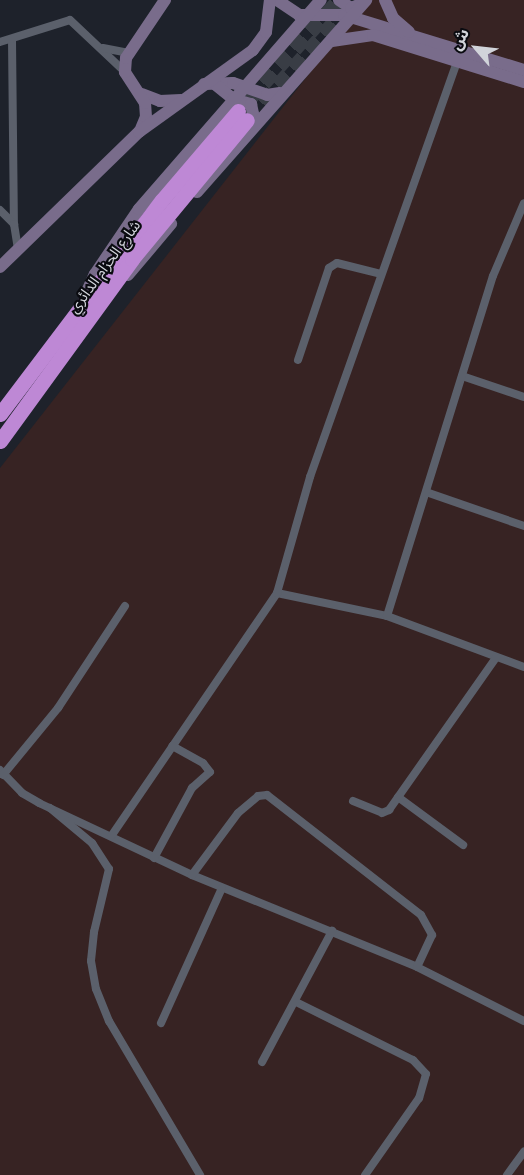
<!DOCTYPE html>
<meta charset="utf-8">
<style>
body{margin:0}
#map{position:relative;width:524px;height:1175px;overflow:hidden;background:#1e222b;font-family:Roboto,"Noto Sans Arabic",sans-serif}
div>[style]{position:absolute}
.industrial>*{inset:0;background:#372323}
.highway-tunnel>*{height:15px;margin-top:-7.5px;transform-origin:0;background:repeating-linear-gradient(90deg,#393d45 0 15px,transparent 0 23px)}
.street>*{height:8px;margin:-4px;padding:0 4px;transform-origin:4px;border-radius:4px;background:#5b606b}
.secondary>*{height:12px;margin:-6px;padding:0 6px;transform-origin:6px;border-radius:6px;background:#796c8b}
.highway>*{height:15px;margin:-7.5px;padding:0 7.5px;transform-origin:7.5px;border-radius:7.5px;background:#be88d5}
span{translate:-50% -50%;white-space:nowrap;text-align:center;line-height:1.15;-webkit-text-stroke:4.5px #0a0b10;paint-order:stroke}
.street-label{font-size:15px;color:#d1d4da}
.north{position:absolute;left:446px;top:18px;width:60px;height:60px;-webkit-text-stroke:4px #0a0b10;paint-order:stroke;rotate:298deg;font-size:16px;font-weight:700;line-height:24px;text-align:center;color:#d1d4da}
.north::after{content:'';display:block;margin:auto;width:21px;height:27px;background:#d1d4da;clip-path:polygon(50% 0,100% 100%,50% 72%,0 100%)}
</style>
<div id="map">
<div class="industrial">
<i style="clip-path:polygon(367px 0,524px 0,524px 1175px,0 1175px,0 468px)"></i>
</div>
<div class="highway-tunnel">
<i style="left:248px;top:100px;width:135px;rotate:-47.7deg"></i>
<i style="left:247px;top:120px;width:161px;rotate:-48.3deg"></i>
</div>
<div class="street">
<i style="left:12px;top:40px;width:184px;rotate:89.4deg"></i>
<i style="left:0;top:42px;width:73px;rotate:-17.4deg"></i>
<i style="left:70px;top:20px;width:76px;rotate:43.4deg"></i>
<i style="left:103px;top:48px;width:25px;rotate:11deg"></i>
<i style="left:0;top:210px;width:20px;rotate:45deg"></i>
<i style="left:14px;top:224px;width:25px;rotate:81deg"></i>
<i style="left:298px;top:360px;width:97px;rotate:-71.4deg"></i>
<i style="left:329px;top:268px;width:9px;rotate:-32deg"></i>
<i style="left:337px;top:263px;width:45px;rotate:14deg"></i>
<i style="left:462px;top:376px;width:65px;rotate:18.7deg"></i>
<i style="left:426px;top:492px;width:104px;rotate:19.1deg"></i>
<i style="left:277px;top:593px;width:112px;rotate:11.8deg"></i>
<i style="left:387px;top:616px;width:146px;rotate:20.4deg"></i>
<i style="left:387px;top:616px;width:356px;rotate:-72.7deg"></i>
<i style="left:493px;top:276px;width:79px;rotate:-67deg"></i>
<i style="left:0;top:770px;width:32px;rotate:46deg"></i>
<i style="left:22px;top:793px;width:20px;rotate:30deg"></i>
<i style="left:39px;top:803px;width:169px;rotate:25.2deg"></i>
<i style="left:192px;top:875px;width:243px;rotate:22.2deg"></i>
<i style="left:417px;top:967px;width:120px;rotate:26.8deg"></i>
<i style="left:3px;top:775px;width:87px;rotate:-50.6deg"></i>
<i style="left:58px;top:708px;width:122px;rotate:-56.7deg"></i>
<i style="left:398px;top:797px;width:81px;rotate:36.4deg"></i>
<i style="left:353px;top:801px;width:31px;rotate:22deg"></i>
<i style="left:382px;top:813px;width:8px;rotate:-23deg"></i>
<i style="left:389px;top:810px;width:186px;rotate:-54.9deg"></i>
<i style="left:50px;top:808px;width:55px;rotate:39.8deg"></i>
<i style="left:92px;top:843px;width:31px;rotate:57deg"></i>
<i style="left:109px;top:869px;width:65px;rotate:103.4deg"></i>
<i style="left:94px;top:932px;width:29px;rotate:96deg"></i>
<i style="left:91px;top:961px;width:28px;rotate:80deg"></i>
<i style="left:96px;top:989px;width:35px;rotate:68deg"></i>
<i style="left:109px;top:1021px;width:179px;rotate:59.4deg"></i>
<i style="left:112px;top:835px;width:293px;rotate:-55.7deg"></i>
<i style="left:277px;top:593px;width:121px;rotate:-74.1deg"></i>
<i style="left:310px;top:477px;width:442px;rotate:-70.5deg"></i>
<i style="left:154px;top:858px;width:80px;rotate:-61.5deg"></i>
<i style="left:192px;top:788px;width:24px;rotate:-42deg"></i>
<i style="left:210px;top:772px;width:11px;rotate:-128deg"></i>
<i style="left:203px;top:763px;width:35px;rotate:-151deg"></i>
<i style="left:192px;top:875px;width:77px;rotate:-53.4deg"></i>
<i style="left:238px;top:813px;width:26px;rotate:-40deg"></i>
<i style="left:258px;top:796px;width:9px;rotate:-6deg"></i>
<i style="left:267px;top:795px;width:195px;rotate:37.9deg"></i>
<i style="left:421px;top:915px;width:23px;rotate:61deg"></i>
<i style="left:432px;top:935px;width:35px;rotate:115deg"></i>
<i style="left:296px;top:1002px;width:131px;rotate:26.4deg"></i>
<i style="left:413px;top:1060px;width:19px;rotate:47deg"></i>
<i style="left:426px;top:1074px;width:25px;rotate:106deg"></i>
<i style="left:419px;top:1098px;width:94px;rotate:125deg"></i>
<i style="left:161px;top:1023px;width:148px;rotate:-65.7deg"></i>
<i style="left:262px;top:1062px;width:149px;rotate:-61.9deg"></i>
<i style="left:507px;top:1175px;width:29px;rotate:-54deg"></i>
</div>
<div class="secondary">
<i style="left:277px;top:0;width:27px;rotate:34deg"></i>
<i style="left:299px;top:15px;width:45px"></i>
<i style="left:344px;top:15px;width:188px;rotate:17deg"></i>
<i style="left:339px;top:0;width:14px;rotate:34deg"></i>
<i style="left:351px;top:8px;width:11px;rotate:-22deg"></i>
<i style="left:385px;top:0;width:20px;rotate:66deg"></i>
<i style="left:393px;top:18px;width:21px;rotate:41deg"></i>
<i style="left:332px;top:41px;width:41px;rotate:-8.3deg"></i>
<i style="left:373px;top:35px;width:158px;rotate:17.3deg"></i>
<i style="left:204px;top:84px;width:29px;rotate:-2deg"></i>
<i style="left:233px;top:83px;width:36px;rotate:19deg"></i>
<i style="left:267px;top:95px;width:13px;rotate:-9deg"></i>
<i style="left:216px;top:85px;width:22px;rotate:39deg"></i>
<i style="left:233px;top:99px;width:19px;rotate:16deg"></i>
<i style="left:251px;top:104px;width:19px;rotate:78deg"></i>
<i style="left:142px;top:94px;width:19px;rotate:21deg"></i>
<i style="left:160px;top:101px;width:21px;rotate:-3deg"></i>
<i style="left:140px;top:131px;width:15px;rotate:-67deg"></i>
<i style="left:146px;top:117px;width:14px;rotate:-94deg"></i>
<i style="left:145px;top:103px;width:37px;rotate:-123deg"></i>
<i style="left:125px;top:72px;width:14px;rotate:-86deg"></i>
<i style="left:126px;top:58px;width:70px;rotate:-56.1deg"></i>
<i style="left:197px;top:192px;width:256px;rotate:-48.6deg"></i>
<i style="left:0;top:267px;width:194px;rotate:-44.2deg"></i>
<i style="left:139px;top:132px;width:140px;rotate:-35.7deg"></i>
<i style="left:253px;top:50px;width:22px;rotate:-54deg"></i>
<i style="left:266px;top:32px;width:32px;rotate:-83deg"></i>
<i style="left:128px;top:275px;width:67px;rotate:-49.9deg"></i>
<i style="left:85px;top:296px;width:24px;rotate:-66deg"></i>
<i style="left:95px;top:274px;width:78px;rotate:-55.9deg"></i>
<i style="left:139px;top:209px;width:277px;rotate:-49deg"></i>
</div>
<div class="highway">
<i style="left:0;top:414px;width:268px;rotate:-52.9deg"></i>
<i style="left:162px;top:200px;width:117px;rotate:-49.5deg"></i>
<i style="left:0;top:441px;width:225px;rotate:-54deg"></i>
<i style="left:132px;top:259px;width:180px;rotate:-50.4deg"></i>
</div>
<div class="street-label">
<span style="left:105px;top:267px;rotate:-54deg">شارع الحزام الدائري</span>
</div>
<div class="north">ش</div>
</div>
